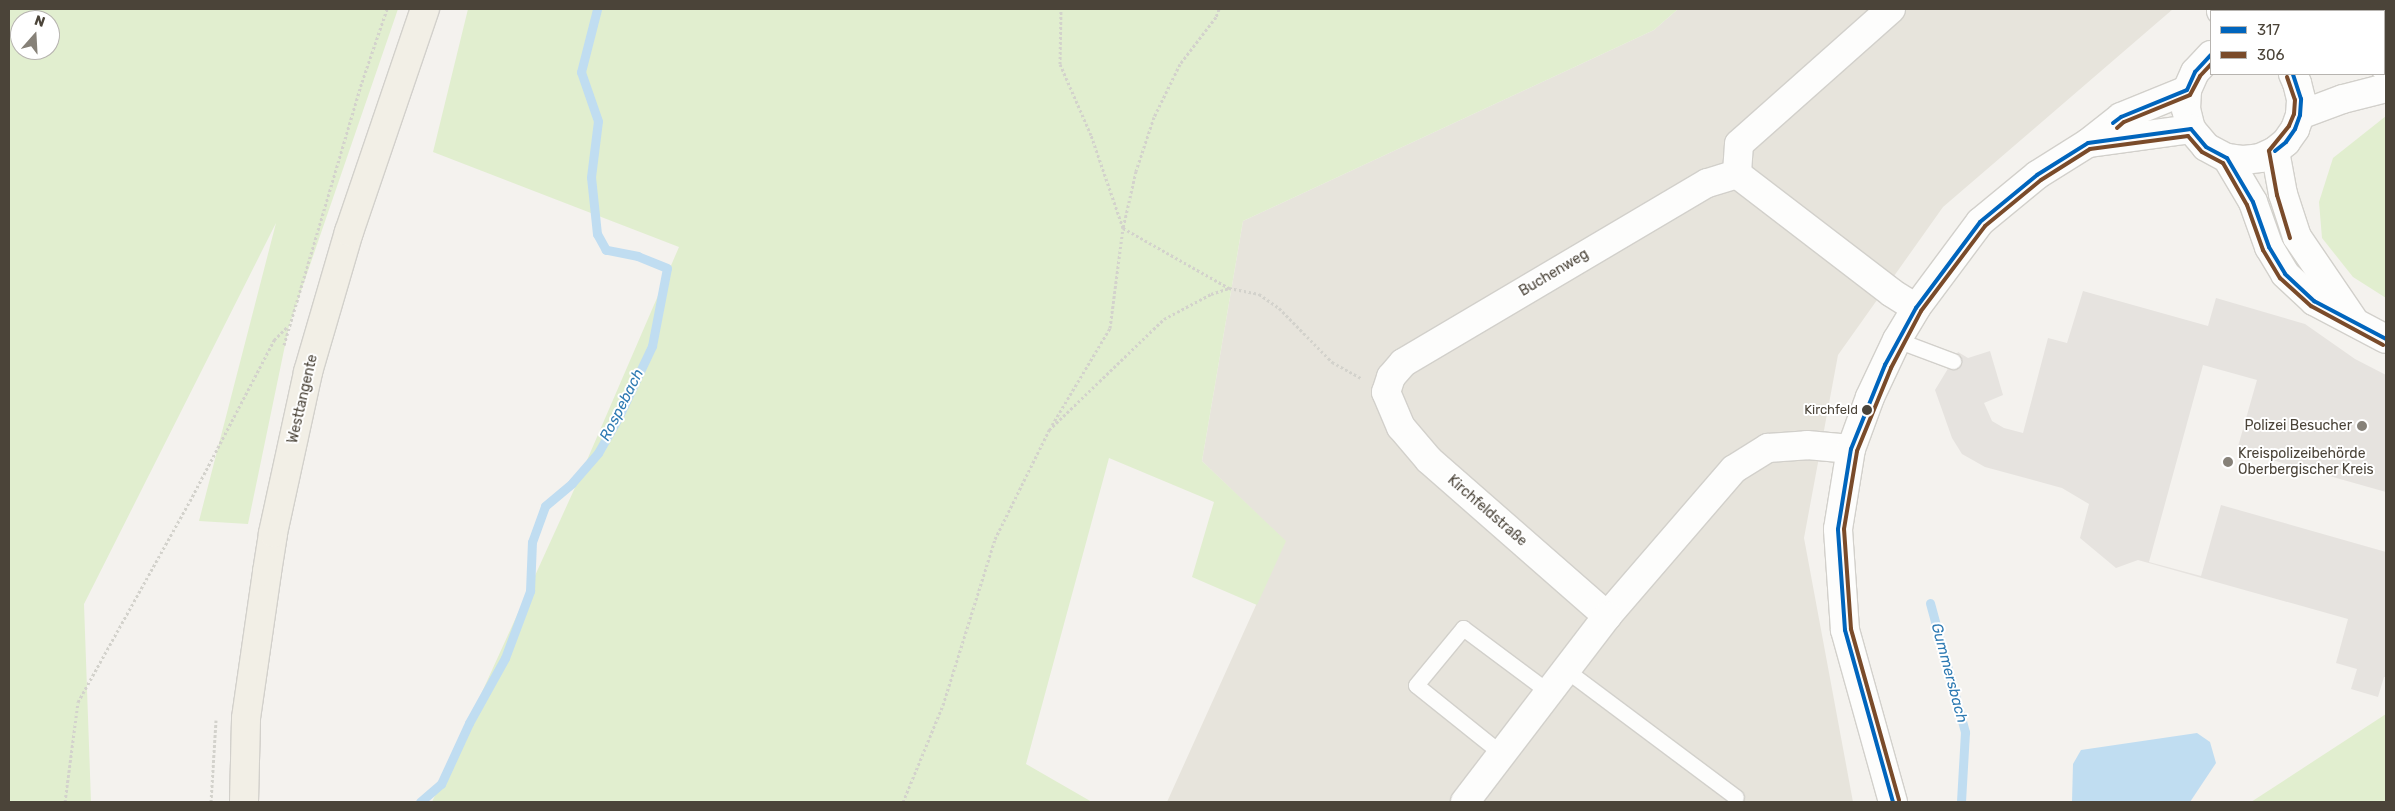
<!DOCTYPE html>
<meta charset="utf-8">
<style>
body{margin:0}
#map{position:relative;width:2395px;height:811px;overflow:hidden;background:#f4f2ee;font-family:Rubik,sans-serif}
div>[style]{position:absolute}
.residential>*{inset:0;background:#e7e4dc}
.education>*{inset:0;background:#eae5da}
.green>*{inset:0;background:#e1eecf}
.parking>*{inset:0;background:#e6e3df}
.water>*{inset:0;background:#c0ddf1}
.stream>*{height:9px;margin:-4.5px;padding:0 4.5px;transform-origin:4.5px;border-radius:4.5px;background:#c0ddf1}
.path>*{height:3px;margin-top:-1.5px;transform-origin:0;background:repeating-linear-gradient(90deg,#d3d2cc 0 2.5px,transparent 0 5px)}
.roads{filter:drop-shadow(1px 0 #d2d0cb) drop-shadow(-1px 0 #d2d0cb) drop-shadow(0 1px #d2d0cb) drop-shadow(0 -1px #d2d0cb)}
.service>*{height:15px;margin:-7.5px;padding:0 7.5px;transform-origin:7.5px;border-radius:7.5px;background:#fdfdfc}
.minor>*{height:28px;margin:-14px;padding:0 14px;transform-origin:14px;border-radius:14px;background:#fdfdfc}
.tertiary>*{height:28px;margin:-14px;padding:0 14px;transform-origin:14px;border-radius:14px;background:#fdfdfc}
.primary>*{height:28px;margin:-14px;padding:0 14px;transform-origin:14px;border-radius:14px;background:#f2efe6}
.bus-1>*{height:4px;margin:-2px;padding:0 2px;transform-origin:2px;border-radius:2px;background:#0065bd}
.bus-2>*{height:4px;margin:-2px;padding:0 2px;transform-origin:2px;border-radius:2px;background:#7a4b2a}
.dots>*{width:14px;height:14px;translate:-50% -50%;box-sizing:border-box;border:2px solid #fff;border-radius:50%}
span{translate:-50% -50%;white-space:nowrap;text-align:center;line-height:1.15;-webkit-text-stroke:4px #fff;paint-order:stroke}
.bus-label{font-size:13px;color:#4b4439}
.right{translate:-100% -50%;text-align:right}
.street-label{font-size:14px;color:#4b4439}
.poi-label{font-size:14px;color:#4b4439}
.left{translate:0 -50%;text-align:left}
.water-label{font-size:15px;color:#2e7ab2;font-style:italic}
.frame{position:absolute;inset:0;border:10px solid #4b4439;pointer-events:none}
.legend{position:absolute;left:2210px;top:10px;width:175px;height:65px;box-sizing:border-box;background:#fff;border:1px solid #b7b4b0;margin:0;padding:6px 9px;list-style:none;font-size:15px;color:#4b4439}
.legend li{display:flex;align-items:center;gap:10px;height:25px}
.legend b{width:25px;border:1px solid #b7b4b0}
.north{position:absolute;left:10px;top:10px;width:50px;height:50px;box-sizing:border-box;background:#fff;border:1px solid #b7b4b0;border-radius:50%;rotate:19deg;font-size:14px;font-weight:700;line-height:20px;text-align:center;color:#4b4439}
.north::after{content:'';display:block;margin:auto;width:18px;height:22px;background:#868178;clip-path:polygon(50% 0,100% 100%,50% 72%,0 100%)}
</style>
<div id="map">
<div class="residential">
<i style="clip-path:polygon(1678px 9px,2173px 9px,1943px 207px,1838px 355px,1804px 538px,1853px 802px,1167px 802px,1285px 541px,1202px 461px,1243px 221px,1654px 30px)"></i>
</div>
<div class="education">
<i style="clip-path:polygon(2287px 9px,2386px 9px,2386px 40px,2384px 40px,2384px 11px,2288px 11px)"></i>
</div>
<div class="green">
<i style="clip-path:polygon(evenodd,9px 9px,398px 9px,289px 326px,248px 524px,199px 521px,276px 223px,84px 604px,91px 802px,9px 802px,9px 9px,20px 20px,50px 20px,50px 50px,20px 50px,20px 20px)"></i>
<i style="clip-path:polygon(468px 9px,1678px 9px,1654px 30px,1243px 221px,1202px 461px,1286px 541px,1257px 605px,1192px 577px,1214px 502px,1109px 458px,1026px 764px,1092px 802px,432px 802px,578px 481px,679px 247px,433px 152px)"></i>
<i style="clip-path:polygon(2386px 116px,2386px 298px,2353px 277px,2322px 238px,2319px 202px,2333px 158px)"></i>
<i style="clip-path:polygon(2386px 714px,2386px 802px,2251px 802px)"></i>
</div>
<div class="parking">
<i style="clip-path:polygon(2083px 291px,2208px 326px,2216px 298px,2305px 324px,2355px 359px,2386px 375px,2386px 492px,2237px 450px,2257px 380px,2203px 365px,2149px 562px,2201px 576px,2221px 505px,2386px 552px,2386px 677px,2384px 677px,2378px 697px,2351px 689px,2357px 669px,2336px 663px,2348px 619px,2138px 560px,2116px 568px,2080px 538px,2089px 504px,2062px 488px,1985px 467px,1962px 454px,1952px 438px,1935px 390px,1958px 352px,1968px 358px,1990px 351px,2003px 395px,1984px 403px,1992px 421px,2004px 428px,2023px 433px,2048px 338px,2067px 343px)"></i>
</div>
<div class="water">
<i style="clip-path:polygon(2197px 733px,2210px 742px,2216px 763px,2190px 802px,2072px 802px,2073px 764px,2081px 750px)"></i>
</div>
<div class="stream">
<i style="left:1930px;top:603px;width:134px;rotate:74.8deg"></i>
<i style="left:1965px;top:732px;width:70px;rotate:93.3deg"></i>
<i style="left:420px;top:802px;width:28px;rotate:-41deg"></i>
<i style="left:441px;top:784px;width:67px;rotate:-65.3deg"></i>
<i style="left:469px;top:723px;width:74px;rotate:-61deg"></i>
<i style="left:505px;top:658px;width:72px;rotate:-69.5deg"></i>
<i style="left:530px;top:591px;width:49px;rotate:-87.7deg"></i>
<i style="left:532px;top:542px;width:38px;rotate:-70deg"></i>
<i style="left:545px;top:506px;width:35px;rotate:-40deg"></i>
<i style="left:572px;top:483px;width:40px;rotate:-49deg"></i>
<i style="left:598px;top:453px;width:40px;rotate:-60.3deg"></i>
<i style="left:618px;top:418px;width:80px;rotate:-64.7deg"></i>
<i style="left:652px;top:346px;width:79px;rotate:-79.1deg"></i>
<i style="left:667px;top:268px;width:31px;rotate:-158deg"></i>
<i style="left:638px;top:256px;width:33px;rotate:-169deg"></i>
<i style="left:606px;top:250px;width:18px;rotate:-119deg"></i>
<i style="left:597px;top:234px;width:57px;rotate:-96deg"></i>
<i style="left:591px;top:177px;width:56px;rotate:-82.9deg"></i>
<i style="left:598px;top:121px;width:52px;rotate:-109.1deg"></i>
<i style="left:581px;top:72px;width:65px;rotate:-75.7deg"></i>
</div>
<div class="path">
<i style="left:1219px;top:9px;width:9px;rotate:111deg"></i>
<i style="left:1216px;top:17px;width:59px;rotate:127.5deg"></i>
<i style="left:1180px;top:64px;width:59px;rotate:116.1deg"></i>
<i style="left:1154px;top:117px;width:57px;rotate:108.4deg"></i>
<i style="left:1136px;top:171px;width:58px;rotate:102.8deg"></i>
<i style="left:1123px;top:228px;width:122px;rotate:29.5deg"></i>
<i style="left:2348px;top:11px;width:2px;rotate:-63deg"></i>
<i style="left:284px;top:345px;width:274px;rotate:-73.5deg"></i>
<i style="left:362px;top:82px;width:77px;rotate:-71.1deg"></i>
<i style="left:1052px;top:425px;width:113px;rotate:-59.1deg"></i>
<i style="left:1110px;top:328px;width:101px;rotate:-82.6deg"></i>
<i style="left:1123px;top:228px;width:98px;rotate:-109deg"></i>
<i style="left:1091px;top:135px;width:77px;rotate:-113.6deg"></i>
<i style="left:1060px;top:64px;width:55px;rotate:-89deg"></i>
<i style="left:65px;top:802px;width:101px;rotate:-82.6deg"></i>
<i style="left:78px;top:702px;width:230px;rotate:-60.9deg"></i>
<i style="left:190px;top:501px;width:182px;rotate:-62.4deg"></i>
<i style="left:274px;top:340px;width:18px;rotate:-45deg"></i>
<i style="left:211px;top:802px;width:82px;rotate:-86.5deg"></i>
<i style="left:903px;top:802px;width:105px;rotate:-67.6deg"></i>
<i style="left:943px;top:705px;width:174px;rotate:-72.6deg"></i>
<i style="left:995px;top:539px;width:122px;rotate:-63.6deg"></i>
<i style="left:1049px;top:430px;width:160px;rotate:-44deg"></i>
<i style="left:1164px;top:319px;width:53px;rotate:-28deg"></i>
<i style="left:1211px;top:294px;width:19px;rotate:-18deg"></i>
<i style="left:1229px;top:288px;width:31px;rotate:11deg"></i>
<i style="left:1259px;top:294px;width:24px;rotate:35deg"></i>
<i style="left:1279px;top:308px;width:76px;rotate:45.5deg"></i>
<i style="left:1332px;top:362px;width:33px;rotate:29deg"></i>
</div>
<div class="roads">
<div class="service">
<i style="left:1897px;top:340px;width:60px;rotate:20.6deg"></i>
<i style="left:1566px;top:670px;width:212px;rotate:36.8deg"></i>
<i style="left:1502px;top:754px;width:110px;rotate:-141.3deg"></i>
<i style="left:1416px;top:685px;width:74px;rotate:-50.5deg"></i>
<i style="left:1463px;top:628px;width:107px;rotate:36.7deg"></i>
</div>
<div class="minor">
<i style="left:1891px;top:9px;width:203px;rotate:138.4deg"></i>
<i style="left:1739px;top:144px;width:30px;rotate:94deg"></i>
<i style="left:1737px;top:174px;width:195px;rotate:37.5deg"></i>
<i style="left:1892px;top:293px;width:28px;rotate:32deg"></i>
<i style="left:2384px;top:66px;width:2px"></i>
<i style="left:2300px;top:115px;width:46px;rotate:-20.4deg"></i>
<i style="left:2343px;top:99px;width:44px;rotate:-14.3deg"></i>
<i style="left:1737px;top:174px;width:31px;rotate:163deg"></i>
<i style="left:1707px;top:183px;width:353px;rotate:149.4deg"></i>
<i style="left:1403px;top:363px;width:18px;rotate:131deg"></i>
<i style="left:1391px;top:377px;width:16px;rotate:108deg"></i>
<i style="left:1386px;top:392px;width:38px;rotate:67deg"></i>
<i style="left:1401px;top:427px;width:43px;rotate:49.7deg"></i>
<i style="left:1429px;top:460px;width:237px;rotate:41.2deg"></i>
<i style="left:1607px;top:616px;width:194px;rotate:-49.2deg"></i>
<i style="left:1734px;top:469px;width:40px;rotate:-32deg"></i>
<i style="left:1768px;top:448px;width:39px;rotate:-4deg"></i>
<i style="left:1807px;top:445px;width:44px;rotate:5.2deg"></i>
<i style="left:1465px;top:802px;width:234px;rotate:-52.6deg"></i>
</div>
<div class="tertiary">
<i style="left:2256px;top:9px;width:2px;rotate:90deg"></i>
<i style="left:2221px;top:11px;width:2px;rotate:-63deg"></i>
<i style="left:2211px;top:55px;width:23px;rotate:133deg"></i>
<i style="left:2195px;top:72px;width:20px;rotate:114deg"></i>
<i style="left:2187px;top:90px;width:19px;rotate:93deg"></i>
<i style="left:2186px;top:109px;width:21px;rotate:76deg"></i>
<i style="left:2191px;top:129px;width:23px;rotate:50deg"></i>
<i style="left:2206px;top:147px;width:24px;rotate:28deg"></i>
<i style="left:2227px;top:158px;width:17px;rotate:7deg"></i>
<i style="left:2244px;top:160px;width:16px;rotate:-7deg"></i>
<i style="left:2260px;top:158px;width:17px;rotate:-25deg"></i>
<i style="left:2275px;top:151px;width:14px;rotate:-39deg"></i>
<i style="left:2286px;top:142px;width:16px;rotate:-55deg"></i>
<i style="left:2295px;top:129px;width:15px;rotate:-70deg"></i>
<i style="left:2300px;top:115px;width:16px;rotate:-86deg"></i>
<i style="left:2301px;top:99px;width:16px;rotate:-104deg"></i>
<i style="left:2297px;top:83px;width:10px;rotate:-114deg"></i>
<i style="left:2089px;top:143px;width:103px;rotate:-7.8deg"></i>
<i style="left:2275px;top:151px;width:44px;rotate:79.5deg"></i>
<i style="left:2283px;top:194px;width:45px;rotate:72deg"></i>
<i style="left:2297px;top:237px;width:99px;rotate:55.7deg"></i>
<i style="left:2227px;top:158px;width:51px;rotate:59.4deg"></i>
<i style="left:2253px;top:202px;width:48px;rotate:70.4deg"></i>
<i style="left:2269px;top:247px;width:31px;rotate:59deg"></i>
<i style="left:2285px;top:274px;width:40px;rotate:43deg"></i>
<i style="left:2314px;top:301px;width:81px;rotate:27.8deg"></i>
<i style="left:1893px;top:802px;width:179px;rotate:-105.6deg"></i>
<i style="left:1845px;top:630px;width:101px;rotate:-94deg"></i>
<i style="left:1838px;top:529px;width:81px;rotate:-80.8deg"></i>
<i style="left:1851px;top:449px;width:55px;rotate:-69.9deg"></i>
<i style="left:1870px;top:397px;width:63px;rotate:-64.7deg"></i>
<i style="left:1897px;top:340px;width:37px;rotate:-59deg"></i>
<i style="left:1916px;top:308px;width:107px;rotate:-53.3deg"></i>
<i style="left:1980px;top:222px;width:74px;rotate:-39.5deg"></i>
<i style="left:2037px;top:175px;width:60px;rotate:-32.1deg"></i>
<i style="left:2088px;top:143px;width:42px;rotate:-38.2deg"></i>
<i style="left:2121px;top:117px;width:71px;rotate:-22.2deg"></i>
</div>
<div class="primary">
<i style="left:244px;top:802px;width:84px;rotate:-88.6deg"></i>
<i style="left:246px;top:718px;width:148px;rotate:-81.8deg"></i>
<i style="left:267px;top:572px;width:39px;rotate:-81deg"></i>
<i style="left:273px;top:533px;width:165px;rotate:-77.7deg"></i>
<i style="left:308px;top:372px;width:146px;rotate:-73.7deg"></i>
<i style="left:349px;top:232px;width:236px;rotate:-71.2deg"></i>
</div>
</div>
<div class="bus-1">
<i style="left:2113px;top:123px;width:10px;rotate:-37deg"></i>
<i style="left:2121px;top:117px;width:71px;rotate:-22.2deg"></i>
<i style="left:2187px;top:90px;width:20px;rotate:-66deg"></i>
<i style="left:2195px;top:72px;width:23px;rotate:-47deg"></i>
<i style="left:2275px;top:151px;width:14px;rotate:-39deg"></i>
<i style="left:2286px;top:142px;width:16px;rotate:-55deg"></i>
<i style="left:2295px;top:129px;width:15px;rotate:-70deg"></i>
<i style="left:2300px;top:115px;width:16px;rotate:-86deg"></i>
<i style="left:2301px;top:99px;width:26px;rotate:-108deg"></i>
<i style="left:1893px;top:802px;width:179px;rotate:-105.6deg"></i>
<i style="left:1845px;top:630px;width:101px;rotate:-94deg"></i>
<i style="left:1838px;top:529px;width:81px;rotate:-80.8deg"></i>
<i style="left:1851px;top:449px;width:91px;rotate:-68deg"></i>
<i style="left:1885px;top:365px;width:65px;rotate:-61.5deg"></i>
<i style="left:1916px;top:308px;width:107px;rotate:-53.3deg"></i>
<i style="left:1980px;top:222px;width:74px;rotate:-39.5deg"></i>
<i style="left:2037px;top:175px;width:60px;rotate:-32.1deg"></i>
<i style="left:2088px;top:143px;width:104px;rotate:-7.7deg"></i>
<i style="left:2191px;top:129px;width:23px;rotate:50deg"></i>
<i style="left:2206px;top:147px;width:24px;rotate:28deg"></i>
<i style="left:2227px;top:158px;width:51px;rotate:59.4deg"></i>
<i style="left:2253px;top:202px;width:48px;rotate:70.4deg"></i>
<i style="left:2269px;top:247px;width:31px;rotate:59deg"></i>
<i style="left:2285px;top:274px;width:40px;rotate:43deg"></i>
<i style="left:2314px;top:301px;width:81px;rotate:27.8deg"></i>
</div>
<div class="bus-2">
<i style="left:2287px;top:77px;width:24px;rotate:71deg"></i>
<i style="left:2295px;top:100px;width:14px;rotate:94deg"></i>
<i style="left:2294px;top:114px;width:13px;rotate:113deg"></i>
<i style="left:2289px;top:126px;width:32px;rotate:129deg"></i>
<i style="left:2269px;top:151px;width:45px;rotate:79.7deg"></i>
<i style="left:2277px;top:195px;width:45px;rotate:73.2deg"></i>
<i style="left:2117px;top:128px;width:9px;rotate:-41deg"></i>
<i style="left:2124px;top:122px;width:71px;rotate:-22.2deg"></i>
<i style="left:2190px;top:95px;width:21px;rotate:-62deg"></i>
<i style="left:2200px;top:76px;width:16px;rotate:-47deg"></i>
<i style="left:1899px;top:800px;width:178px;rotate:-105.7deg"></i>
<i style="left:1851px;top:629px;width:100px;rotate:-94deg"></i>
<i style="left:1844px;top:529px;width:79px;rotate:-80.5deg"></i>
<i style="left:1857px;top:451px;width:90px;rotate:-67.7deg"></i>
<i style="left:1891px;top:368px;width:64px;rotate:-62.2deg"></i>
<i style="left:1921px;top:311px;width:106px;rotate:-53deg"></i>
<i style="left:1985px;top:226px;width:72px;rotate:-39.4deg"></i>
<i style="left:2041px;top:180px;width:58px;rotate:-32.3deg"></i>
<i style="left:2090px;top:149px;width:99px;rotate:-7.6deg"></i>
<i style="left:2188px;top:136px;width:21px;rotate:49deg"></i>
<i style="left:2202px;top:152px;width:24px;rotate:28deg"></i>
<i style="left:2223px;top:163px;width:48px;rotate:60.3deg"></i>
<i style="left:2247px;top:205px;width:48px;rotate:70.4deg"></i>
<i style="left:2263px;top:250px;width:33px;rotate:59deg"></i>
<i style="left:2280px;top:278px;width:42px;rotate:42.1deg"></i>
<i style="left:2311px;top:306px;width:82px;rotate:28.4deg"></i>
</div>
<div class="dots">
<i style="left:1867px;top:410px;background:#4b4439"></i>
<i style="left:2362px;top:426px;background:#868178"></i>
<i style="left:2228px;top:462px;background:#868178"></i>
</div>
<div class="bus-label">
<span class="right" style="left:1858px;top:410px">Kirchfeld</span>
</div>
<div class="street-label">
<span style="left:1554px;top:273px;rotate:-31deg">Buchenweg</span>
<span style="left:303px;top:399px;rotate:-77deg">Westtangente</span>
<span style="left:1487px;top:511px;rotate:41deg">Kirchfeldstraße</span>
</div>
<div class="poi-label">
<span class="right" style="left:2352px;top:426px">Polizei Besucher</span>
<span class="left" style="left:2238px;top:462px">Kreispolizeibehörde<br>Oberbergischer Kreis</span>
</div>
<div class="water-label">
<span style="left:622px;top:405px;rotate:-63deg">Rospebach</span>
<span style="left:1949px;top:673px;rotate:75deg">Gummersbach</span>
</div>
<div class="frame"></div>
<ul class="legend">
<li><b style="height:6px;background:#0065bd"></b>317</li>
<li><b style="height:6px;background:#7a4b2a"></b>306</li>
</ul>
<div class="north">N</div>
</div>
